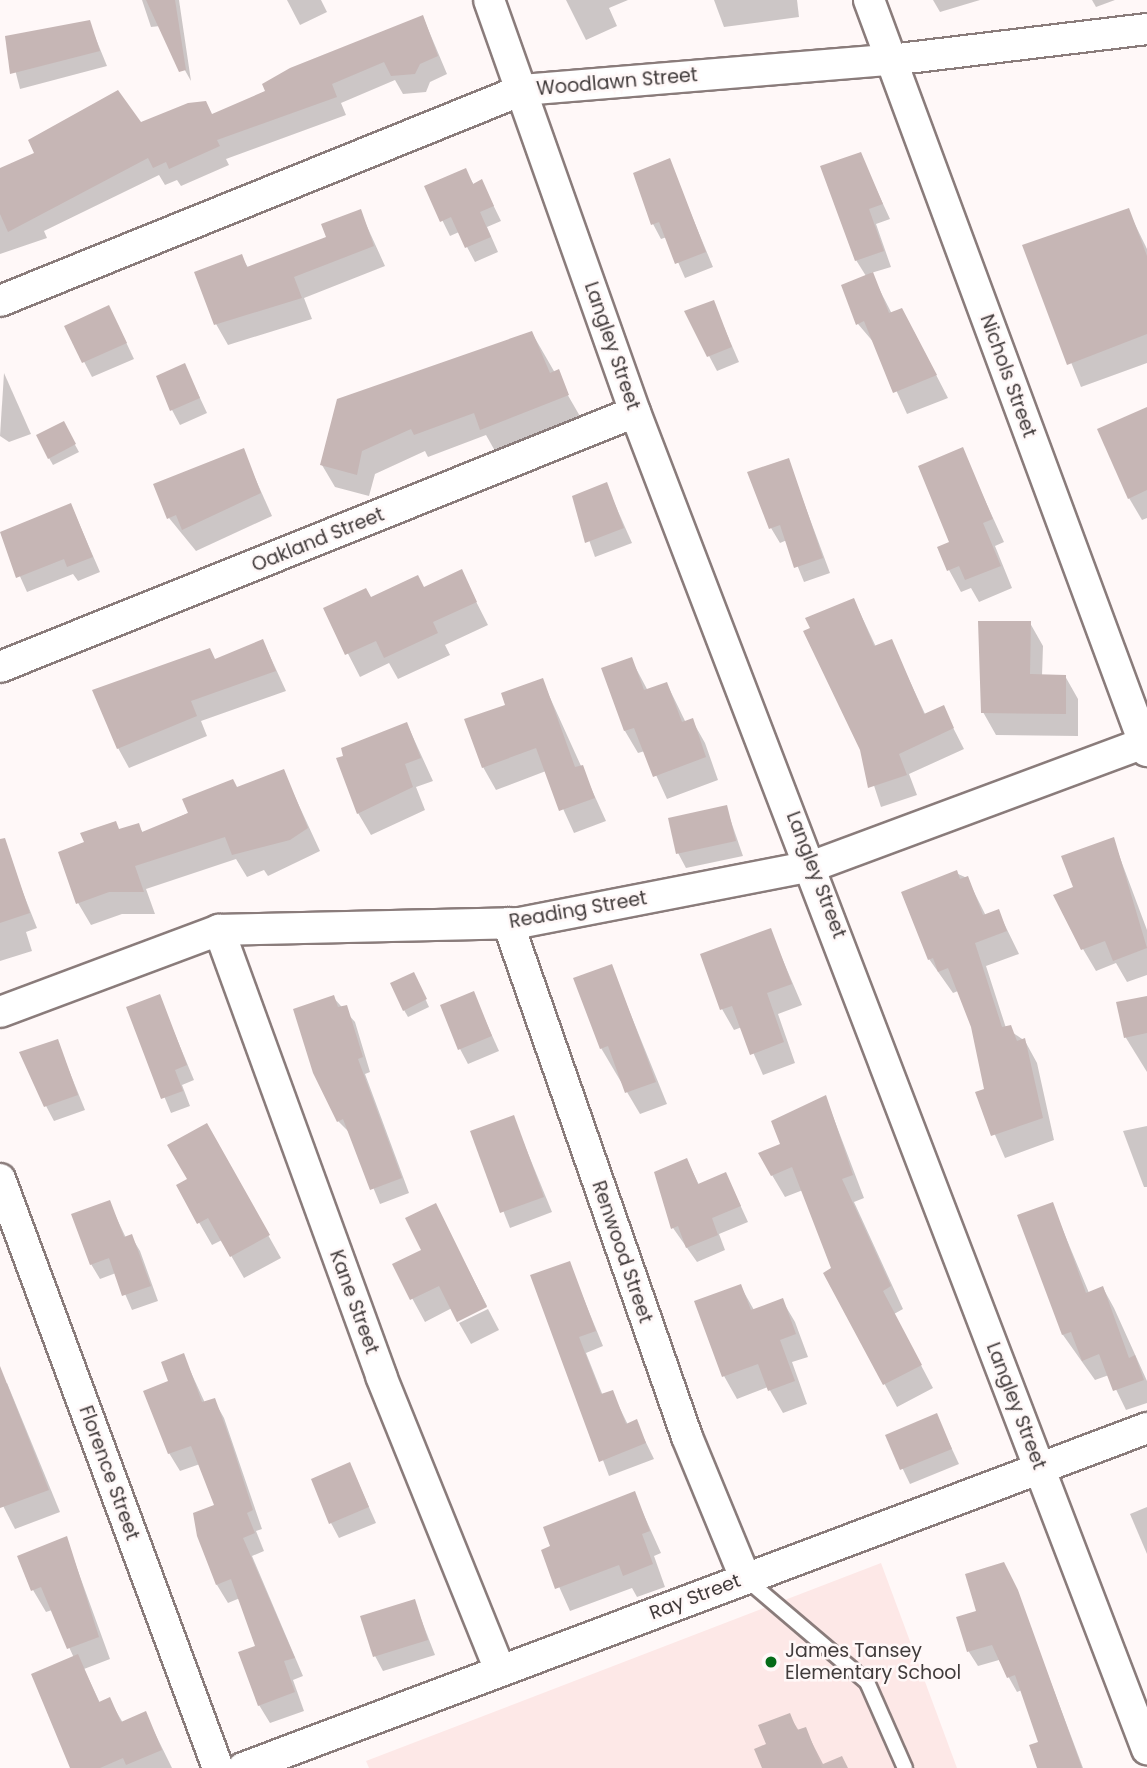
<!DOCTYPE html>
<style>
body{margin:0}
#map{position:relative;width:1147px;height:1768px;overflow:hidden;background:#fff8f8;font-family:Poppins,sans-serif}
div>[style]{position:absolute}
.built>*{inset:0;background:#fde8e7}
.shadow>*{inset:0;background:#0003}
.building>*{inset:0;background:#c6b6b5}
.roads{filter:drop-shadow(2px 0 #8a7c7b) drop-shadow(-2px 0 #8a7c7b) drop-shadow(0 2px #8a7c7b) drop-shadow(0 -2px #8a7c7b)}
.service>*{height:14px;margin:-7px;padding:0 7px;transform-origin:7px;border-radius:7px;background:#fff}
.minor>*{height:30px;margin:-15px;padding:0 15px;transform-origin:15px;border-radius:15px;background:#fff}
.dots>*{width:19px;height:19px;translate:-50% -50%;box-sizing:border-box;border:4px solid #fff8f8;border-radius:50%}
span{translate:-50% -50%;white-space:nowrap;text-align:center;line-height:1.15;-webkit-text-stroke:5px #fff8f8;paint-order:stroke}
.street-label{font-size:19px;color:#413b3b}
.poi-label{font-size:19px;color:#413b3b}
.left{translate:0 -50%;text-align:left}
</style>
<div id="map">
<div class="built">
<i style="clip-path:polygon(881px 1563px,957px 1768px,369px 1768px,366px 1761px)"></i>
</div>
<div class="shadow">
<i style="clip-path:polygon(142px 0,179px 0,191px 81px,160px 26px,151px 27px)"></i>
<i style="clip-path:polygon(287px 0,321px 0,327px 12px,300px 25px)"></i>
<i style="clip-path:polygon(566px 0,628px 0,609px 8px,617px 26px,586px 40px)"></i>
<i style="clip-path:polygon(714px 0,797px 0,799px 17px,724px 27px)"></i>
<i style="clip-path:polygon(933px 0,980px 0,940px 12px)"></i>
<i style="clip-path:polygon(1092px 0,1115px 0,1096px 7px)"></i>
<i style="clip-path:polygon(423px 17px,447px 74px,430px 82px,426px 92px,403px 94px,395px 80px,341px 103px,346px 115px,226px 159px,229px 165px,181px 186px,177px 180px,165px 185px,159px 175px,44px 231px,47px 238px,0 254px,0 169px,141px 125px,213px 116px)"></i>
<i style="clip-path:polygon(89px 22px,107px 66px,20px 89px,7px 38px)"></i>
<i style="clip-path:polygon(860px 154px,890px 219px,876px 224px,891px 267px,871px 273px,892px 314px,914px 332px,948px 398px,907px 414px,875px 344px,858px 324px,866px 276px,856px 260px)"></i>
<i style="clip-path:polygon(669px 161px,713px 267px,685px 278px,667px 237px,661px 239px,653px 224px)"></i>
<i style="clip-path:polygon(465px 170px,474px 185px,482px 182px,501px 221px,487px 227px,498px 252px,475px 262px,459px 232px,450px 236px,426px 187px)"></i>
<i style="clip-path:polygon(1128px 210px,1147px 249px,1147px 363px,1081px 387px,1024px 246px)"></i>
<i style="clip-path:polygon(360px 211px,385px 266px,304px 298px,312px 319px,228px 345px,216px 324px,241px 256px,249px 269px,328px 238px)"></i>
<i style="clip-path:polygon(713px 302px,739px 362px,717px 371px,686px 312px)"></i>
<i style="clip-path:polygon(117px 323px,134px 359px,92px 377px,66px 327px)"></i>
<i style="clip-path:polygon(532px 333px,581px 418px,495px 451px,486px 435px,428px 457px,425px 451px,375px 474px,369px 496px,335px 487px,322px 465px)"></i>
<i style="clip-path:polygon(185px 366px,207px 413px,180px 425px,172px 410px)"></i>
<i style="clip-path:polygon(4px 373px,31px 434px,9px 442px,0 436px)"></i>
<i style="clip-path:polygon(1147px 409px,1147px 518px,1142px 520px,1129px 498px)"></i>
<i style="clip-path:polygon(63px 423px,79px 452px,53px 465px,49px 458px)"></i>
<i style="clip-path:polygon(962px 450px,1004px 542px,995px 546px,1012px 588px,979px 602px,971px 588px,961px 592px,949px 570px)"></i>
<i style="clip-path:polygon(243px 451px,272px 516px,196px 551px,169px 518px)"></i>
<i style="clip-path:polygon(788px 460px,830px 573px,804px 582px,787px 540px,780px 543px,771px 528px)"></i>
<i style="clip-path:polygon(606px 484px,632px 543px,595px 557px,574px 497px)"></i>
<i style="clip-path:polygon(71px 505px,100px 572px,78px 581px,73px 574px,27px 592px,1px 534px)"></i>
<i style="clip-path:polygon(461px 572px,488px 625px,445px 645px,450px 655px,398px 679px,389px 663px,360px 677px,325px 609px,424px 589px)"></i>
<i style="clip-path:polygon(854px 600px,876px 647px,891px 641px,926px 716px,943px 708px,964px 749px,909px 774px,917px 795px,881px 807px,862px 749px)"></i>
<i style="clip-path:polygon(1030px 623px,1043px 646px,1042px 676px,1065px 676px,1078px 699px,1078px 736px,996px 735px,983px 712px)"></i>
<i style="clip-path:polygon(263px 641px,286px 691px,201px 721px,207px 736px,129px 768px,118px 748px,215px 661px)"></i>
<i style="clip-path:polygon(631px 659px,648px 691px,667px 684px,686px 723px,692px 720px,705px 743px,718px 780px,667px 799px,645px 751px,638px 753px,625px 731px,603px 669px)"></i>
<i style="clip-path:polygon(542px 680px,606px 821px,574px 833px,546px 771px,496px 790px,483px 767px,507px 706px)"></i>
<i style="clip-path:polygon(407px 724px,433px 781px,416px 787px,425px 810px,371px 835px,358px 813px)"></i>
<i style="clip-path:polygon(283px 771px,320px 851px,268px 876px,264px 870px,247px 877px,236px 859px,146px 889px,155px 914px,122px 914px,91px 925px,78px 903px,120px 831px,138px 825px,143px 833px)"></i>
<i style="clip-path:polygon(726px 807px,743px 856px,686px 868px,678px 853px)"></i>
<i style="clip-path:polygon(1113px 839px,1147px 930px,1147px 975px,1127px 982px,1116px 963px,1096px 971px,1083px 949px,1075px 888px)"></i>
<i style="clip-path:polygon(10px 860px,37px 928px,26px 932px,32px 951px,0 961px,0 864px)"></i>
<i style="clip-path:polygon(956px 873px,967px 878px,986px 916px,998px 911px,1019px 954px,986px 966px,1006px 1028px,1025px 1041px,1037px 1063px,1054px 1140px,1005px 1158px,977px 1093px,986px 1090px,972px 1027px,958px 991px,953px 993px,929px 959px)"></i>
<i style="clip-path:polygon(770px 930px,802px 1005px,778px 1014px,795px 1063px,763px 1075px,742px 1027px,734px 1030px,722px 1009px)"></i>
<i style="clip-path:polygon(611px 966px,667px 1104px,640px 1114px,601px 1048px)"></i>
<i style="clip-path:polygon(417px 981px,429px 1007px,408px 1017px,404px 1010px)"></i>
<i style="clip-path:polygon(473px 993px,499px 1051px,468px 1064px,460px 1049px)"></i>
<i style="clip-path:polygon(159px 996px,194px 1080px,182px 1085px,190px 1106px,171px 1113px,128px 1008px)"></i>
<i style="clip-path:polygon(333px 997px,355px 1022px,370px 1072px,365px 1074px,409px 1193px,380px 1204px,351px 1134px,338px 1121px)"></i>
<i style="clip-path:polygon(1147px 997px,1147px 1072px,1126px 1038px,1118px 1004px)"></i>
<i style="clip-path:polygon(57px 1041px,85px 1110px,54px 1121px,46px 1106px)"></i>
<i style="clip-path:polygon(826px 1098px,864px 1198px,854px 1202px,903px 1309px,894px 1314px,933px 1388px,897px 1407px,825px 1274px,834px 1269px,803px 1190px,785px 1197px,772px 1175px,782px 1145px)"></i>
<i style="clip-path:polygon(513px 1117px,552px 1212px,510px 1228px,472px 1132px)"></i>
<i style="clip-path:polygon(206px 1125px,281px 1258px,244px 1278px,222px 1240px,212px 1245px,178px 1186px,189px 1180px)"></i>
<i style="clip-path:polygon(1147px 1126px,1147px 1187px,1144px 1187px,1123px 1131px)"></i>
<i style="clip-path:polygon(687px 1160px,699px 1185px,726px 1174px,748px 1222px,719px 1234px,725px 1250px,697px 1262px,673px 1228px,656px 1173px)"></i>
<i style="clip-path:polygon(109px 1202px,126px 1238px,131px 1236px,140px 1251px,158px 1301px,132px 1310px,116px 1273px,100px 1279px,91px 1264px)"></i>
<i style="clip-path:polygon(1052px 1204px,1089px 1293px,1103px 1288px,1114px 1308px,1147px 1381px,1147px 1403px,1126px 1410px,1109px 1375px,1095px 1380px,1063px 1335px)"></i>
<i style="clip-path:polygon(435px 1205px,487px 1306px,458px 1320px,452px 1308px,425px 1322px,394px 1265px,424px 1251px)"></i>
<i style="clip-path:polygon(569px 1263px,603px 1346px,586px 1353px,603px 1396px,612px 1392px,628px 1425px,636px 1422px,654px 1459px,609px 1476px,533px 1276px)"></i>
<i style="clip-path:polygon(741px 1287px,754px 1310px,782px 1300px,795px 1322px,808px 1357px,792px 1362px,807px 1404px,783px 1413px,768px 1387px,737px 1399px,724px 1376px,697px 1302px)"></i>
<i style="clip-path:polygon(488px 1309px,499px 1330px,471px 1344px,459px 1323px)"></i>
<i style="clip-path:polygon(183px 1355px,205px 1403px,214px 1400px,224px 1418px,262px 1529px,256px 1531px,264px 1551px,252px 1556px,303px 1676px,293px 1680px,304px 1711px,270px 1723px,259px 1705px,258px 1647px,240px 1598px,228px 1603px,217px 1585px,195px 1514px,216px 1506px,200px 1464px,180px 1471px,169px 1453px,170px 1382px)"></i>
<i style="clip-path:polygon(7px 1383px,60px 1512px,15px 1529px,0 1500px,0 1386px)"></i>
<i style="clip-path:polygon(936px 1415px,959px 1464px,910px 1484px,887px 1436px)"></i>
<i style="clip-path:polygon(350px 1464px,376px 1523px,339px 1538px,331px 1523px)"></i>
<i style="clip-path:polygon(634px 1493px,661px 1553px,654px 1556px,665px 1587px,637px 1597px,632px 1588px,570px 1611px,543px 1551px)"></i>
<i style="clip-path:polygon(1147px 1507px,1147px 1554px,1130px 1514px)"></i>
<i style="clip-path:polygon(66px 1538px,110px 1659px,84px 1669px,100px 1703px,109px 1699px,123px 1723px,145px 1713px,172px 1768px,73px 1768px,74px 1658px,52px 1610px,46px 1612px,33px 1590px)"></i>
<i style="clip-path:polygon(1012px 1579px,1083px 1768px,1039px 1768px,1040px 1743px,1022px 1690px,1017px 1692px,999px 1660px,978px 1666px,969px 1652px,958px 1618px,978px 1612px)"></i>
<i style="clip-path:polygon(414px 1601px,435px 1655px,383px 1671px,375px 1656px)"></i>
<i style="clip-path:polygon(789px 1715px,799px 1731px,805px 1729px,823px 1764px,842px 1756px,848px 1768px,763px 1768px,768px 1745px)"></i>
</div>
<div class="building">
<i style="clip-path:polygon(146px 0,175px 0,186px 70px,179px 72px)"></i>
<i style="clip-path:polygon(423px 15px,438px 56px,420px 64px,415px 74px,391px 76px,384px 62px,332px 84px,337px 97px,217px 140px,220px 146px,169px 169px,166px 162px,153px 168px,148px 158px,8px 232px,0 214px,0 168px,34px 153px,28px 140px,118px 90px,141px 122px,188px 103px,206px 101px,212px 114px,265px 91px,262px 84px,290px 68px)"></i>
<i style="clip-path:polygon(90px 20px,100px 51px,10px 74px,5px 36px)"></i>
<i style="clip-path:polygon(861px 152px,883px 204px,869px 209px,884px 251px,855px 261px,820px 166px)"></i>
<i style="clip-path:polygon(670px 158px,706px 252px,675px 264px,659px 222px,651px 225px,633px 173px)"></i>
<i style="clip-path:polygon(466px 168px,473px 184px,482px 179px,494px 206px,480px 212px,491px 237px,465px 248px,451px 217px,440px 222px,424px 186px)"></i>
<i style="clip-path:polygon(1129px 208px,1147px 256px,1147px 334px,1067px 365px,1022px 245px)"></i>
<i style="clip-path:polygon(361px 209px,374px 246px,294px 277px,302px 298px,214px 325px,194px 272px,242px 254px,247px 267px,326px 237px,321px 224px)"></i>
<i style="clip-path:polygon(873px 272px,889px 313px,902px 308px,937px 375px,893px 393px,864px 321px,856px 325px,841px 285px)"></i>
<i style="clip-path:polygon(714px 300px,732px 347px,707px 357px,684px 311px)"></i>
<i style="clip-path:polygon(109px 305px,127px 343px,82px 363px,64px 326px)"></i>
<i style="clip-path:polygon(532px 331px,550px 373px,559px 369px,569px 395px,480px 430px,474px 413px,414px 435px,411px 429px,362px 451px,357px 475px,320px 465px,337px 399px)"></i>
<i style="clip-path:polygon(185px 363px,200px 398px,170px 411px,156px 376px)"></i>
<i style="clip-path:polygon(1147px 407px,1147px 490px,1128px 499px,1097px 429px)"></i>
<i style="clip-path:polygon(64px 421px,76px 444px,48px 459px,36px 435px)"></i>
<i style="clip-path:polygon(963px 447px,993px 519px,983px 523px,1001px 566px,965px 580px,959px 566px,947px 571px,937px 547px,949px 542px,918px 466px)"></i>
<i style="clip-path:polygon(244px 448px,261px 493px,182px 530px,176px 515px,167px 519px,153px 484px)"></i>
<i style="clip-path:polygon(789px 458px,823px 558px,794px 568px,780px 525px,769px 529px,747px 472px)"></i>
<i style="clip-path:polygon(607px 482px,624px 528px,585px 543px,572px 496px)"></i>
<i style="clip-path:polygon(71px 503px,93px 557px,67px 567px,64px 559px,16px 578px,0 532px)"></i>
<i style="clip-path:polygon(462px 569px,477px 602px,433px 622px,438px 633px,384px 658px,376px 641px,345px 655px,323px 608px,366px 588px,371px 597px,418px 575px,424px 587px)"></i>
<i style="clip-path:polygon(854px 598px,874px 646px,892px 639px,924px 714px,944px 705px,954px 728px,899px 754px,907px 775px,868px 788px,860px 750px,803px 631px,810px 628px,805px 618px)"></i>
<i style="clip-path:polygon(978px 621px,1031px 621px,1030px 674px,1066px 675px,1066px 714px,981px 713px)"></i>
<i style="clip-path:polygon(263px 639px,276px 671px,191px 701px,197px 716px,117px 749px,92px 690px,210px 648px,215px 659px)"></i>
<i style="clip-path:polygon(632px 657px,644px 690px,667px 682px,682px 722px,693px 718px,706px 757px,653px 777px,634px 728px,624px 731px,601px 668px)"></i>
<i style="clip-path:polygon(543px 678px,575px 767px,583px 765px,595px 798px,559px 811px,536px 748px,482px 768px,464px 719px,505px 705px,501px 693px)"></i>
<i style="clip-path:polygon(407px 722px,421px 758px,405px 764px,413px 787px,357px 814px,336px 758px,343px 756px,341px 748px)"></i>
<i style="clip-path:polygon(284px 769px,308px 828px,290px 840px,232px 855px,225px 837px,135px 866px,144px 892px,109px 892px,76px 904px,58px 852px,84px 842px,80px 833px,116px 821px,119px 829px,139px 823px,142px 832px,188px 813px,182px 799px,233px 779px,237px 787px)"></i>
<i style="clip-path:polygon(727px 805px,736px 841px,676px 854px,668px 818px)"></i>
<i style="clip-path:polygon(1114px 837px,1147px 948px,1113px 961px,1105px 941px,1081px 950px,1053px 895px,1073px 887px,1061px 856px)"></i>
<i style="clip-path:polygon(5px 838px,30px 913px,0 923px,0 839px)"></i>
<i style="clip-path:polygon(957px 870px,960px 879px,968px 876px,983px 915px,999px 909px,1007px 931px,975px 943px,1002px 1027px,1011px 1025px,1017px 1041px,1025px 1038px,1043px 1118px,991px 1136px,975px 1092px,984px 1089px,971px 1027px,948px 968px,938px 972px,933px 958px,928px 960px,901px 892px)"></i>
<i style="clip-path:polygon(771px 928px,792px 984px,767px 993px,784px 1042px,750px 1055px,732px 1006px,720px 1010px,700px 954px)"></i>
<i style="clip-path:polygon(612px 964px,656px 1082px,625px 1093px,608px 1046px,600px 1049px,573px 978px)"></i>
<i style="clip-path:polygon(414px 972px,427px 999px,403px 1011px,390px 983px)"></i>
<i style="clip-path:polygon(474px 991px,492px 1036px,458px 1050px,440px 1005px)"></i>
<i style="clip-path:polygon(160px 994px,187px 1065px,175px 1070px,183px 1091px,161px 1099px,126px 1007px)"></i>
<i style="clip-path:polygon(334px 995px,338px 1007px,347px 1005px,363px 1057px,358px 1059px,402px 1178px,370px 1190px,343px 1119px,337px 1122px,313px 1073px,293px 1009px)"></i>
<i style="clip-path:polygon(1147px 996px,1147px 1033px,1124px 1038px,1116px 1002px)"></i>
<i style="clip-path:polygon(58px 1039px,78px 1095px,44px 1107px,19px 1052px)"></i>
<i style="clip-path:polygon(826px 1095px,853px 1175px,842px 1179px,891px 1286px,883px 1291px,922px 1365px,883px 1385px,823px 1273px,831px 1268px,792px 1167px,771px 1176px,758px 1153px,780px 1144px,771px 1121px)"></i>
<i style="clip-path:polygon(514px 1115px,544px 1197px,500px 1213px,470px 1131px)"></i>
<i style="clip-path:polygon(207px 1123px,270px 1235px,230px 1257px,208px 1218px,197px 1224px,176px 1185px,187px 1179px,167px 1145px)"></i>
<i style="clip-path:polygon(687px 1158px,698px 1184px,726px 1172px,741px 1206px,712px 1218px,718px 1235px,686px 1248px,678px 1226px,671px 1229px,654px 1172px)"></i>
<i style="clip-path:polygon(110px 1200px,124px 1237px,132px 1234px,151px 1286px,122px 1296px,109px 1258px,90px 1265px,71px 1214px)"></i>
<i style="clip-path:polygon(1053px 1202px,1086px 1293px,1103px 1286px,1129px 1358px,1135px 1355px,1144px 1380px,1113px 1391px,1099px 1354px,1082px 1361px,1071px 1332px,1062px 1335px,1017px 1215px)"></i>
<i style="clip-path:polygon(436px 1203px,487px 1307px,457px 1322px,439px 1286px,410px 1300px,392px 1264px,421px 1250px,405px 1218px)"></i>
<i style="clip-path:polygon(570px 1261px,596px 1331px,579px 1337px,601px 1394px,613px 1390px,626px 1424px,637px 1419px,646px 1443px,599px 1462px,530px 1275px)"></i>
<i style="clip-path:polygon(741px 1284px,751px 1310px,783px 1298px,796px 1334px,780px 1340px,795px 1381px,768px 1391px,758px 1364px,722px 1377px,694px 1301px)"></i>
<i style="clip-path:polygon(184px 1353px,202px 1402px,215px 1398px,231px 1442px,253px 1510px,247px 1513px,255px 1533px,243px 1538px,295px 1658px,284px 1661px,295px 1692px,258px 1706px,238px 1652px,255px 1646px,231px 1579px,216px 1585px,197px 1536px,193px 1513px,214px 1505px,191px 1446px,168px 1454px,143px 1391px,168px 1381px,161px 1362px)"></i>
<i style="clip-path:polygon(0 1366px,49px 1490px,0 1508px)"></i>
<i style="clip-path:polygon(937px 1413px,952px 1449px,900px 1470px,885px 1435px)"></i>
<i style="clip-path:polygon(350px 1462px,369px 1507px,329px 1524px,311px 1479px)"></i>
<i style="clip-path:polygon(635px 1491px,650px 1531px,642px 1534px,653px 1564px,623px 1576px,619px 1565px,555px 1589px,541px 1550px,550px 1546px,543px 1527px)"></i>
<i style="clip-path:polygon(67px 1536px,99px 1637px,67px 1649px,41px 1587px,31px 1591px,17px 1556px)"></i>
<i style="clip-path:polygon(1004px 1562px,1018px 1590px,1082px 1768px,1037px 1768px,1029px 1745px,1038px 1742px,1015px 1675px,1007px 1678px,992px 1645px,967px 1652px,956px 1617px,976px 1611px,965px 1574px)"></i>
<i style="clip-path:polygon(415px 1599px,428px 1640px,373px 1657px,360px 1616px)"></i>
<i style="clip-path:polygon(78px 1654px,99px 1702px,110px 1697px,121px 1722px,146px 1711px,162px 1750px,126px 1765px,123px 1758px,100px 1768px,70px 1768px,31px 1674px)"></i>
<i style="clip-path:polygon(790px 1713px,797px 1730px,806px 1727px,822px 1768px,762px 1768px,754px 1749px,766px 1744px,758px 1725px)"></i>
</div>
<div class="roads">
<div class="service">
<i style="left:746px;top:1579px;width:159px;rotate:40.4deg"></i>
<i style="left:867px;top:1682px;width:94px;rotate:66.2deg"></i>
</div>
<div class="minor">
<i style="left:489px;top:0;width:437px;rotate:70.5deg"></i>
<i style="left:635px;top:412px;width:1432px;rotate:69.05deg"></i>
<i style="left:869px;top:0;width:801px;rotate:69.69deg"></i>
<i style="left:0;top:301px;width:563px;rotate:-22.01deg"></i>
<i style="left:522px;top:90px;width:378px;rotate:-4.7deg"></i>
<i style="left:899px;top:59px;width:250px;rotate:-6.9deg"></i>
<i style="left:0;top:667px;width:684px;rotate:-21.88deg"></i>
<i style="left:508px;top:923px;width:544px;rotate:70.8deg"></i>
<i style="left:687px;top:1437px;width:152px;rotate:67.6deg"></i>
<i style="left:219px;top:930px;width:475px;rotate:70deg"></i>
<i style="left:381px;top:1376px;width:318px;rotate:68deg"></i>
<i style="left:0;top:1012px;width:234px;rotate:-20.5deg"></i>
<i style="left:219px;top:930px;width:300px;rotate:-1.3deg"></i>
<i style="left:519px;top:923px;width:299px;rotate:-11deg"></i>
<i style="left:813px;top:866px;width:356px;rotate:-20.4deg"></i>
<i style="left:0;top:1179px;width:628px;rotate:69.69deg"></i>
<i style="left:243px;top:1768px;width:966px;rotate:-20.61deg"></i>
</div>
</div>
<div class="dots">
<i style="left:771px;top:1662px;background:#056c19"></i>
</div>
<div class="street-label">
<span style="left:617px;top:82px;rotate:-5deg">Woodlawn Street</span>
<span style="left:612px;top:346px;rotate:71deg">Langley Street</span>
<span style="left:1008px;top:376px;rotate:70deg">Nichols Street</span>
<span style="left:318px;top:540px;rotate:-22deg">Oakland Street</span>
<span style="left:816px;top:875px;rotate:69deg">Langley Street</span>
<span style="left:578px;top:910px;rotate:-10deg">Reading Street</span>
<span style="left:622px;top:1252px;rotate:71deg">Renwood Street</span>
<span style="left:354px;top:1302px;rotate:70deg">Kane Street</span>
<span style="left:1016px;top:1406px;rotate:69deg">Langley Street</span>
<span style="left:109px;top:1473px;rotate:70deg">Florence Street</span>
<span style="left:695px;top:1597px;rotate:-21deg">Ray Street</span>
</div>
<div class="poi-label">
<span class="left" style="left:785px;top:1662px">James Tansey<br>Elementary School</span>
</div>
</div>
